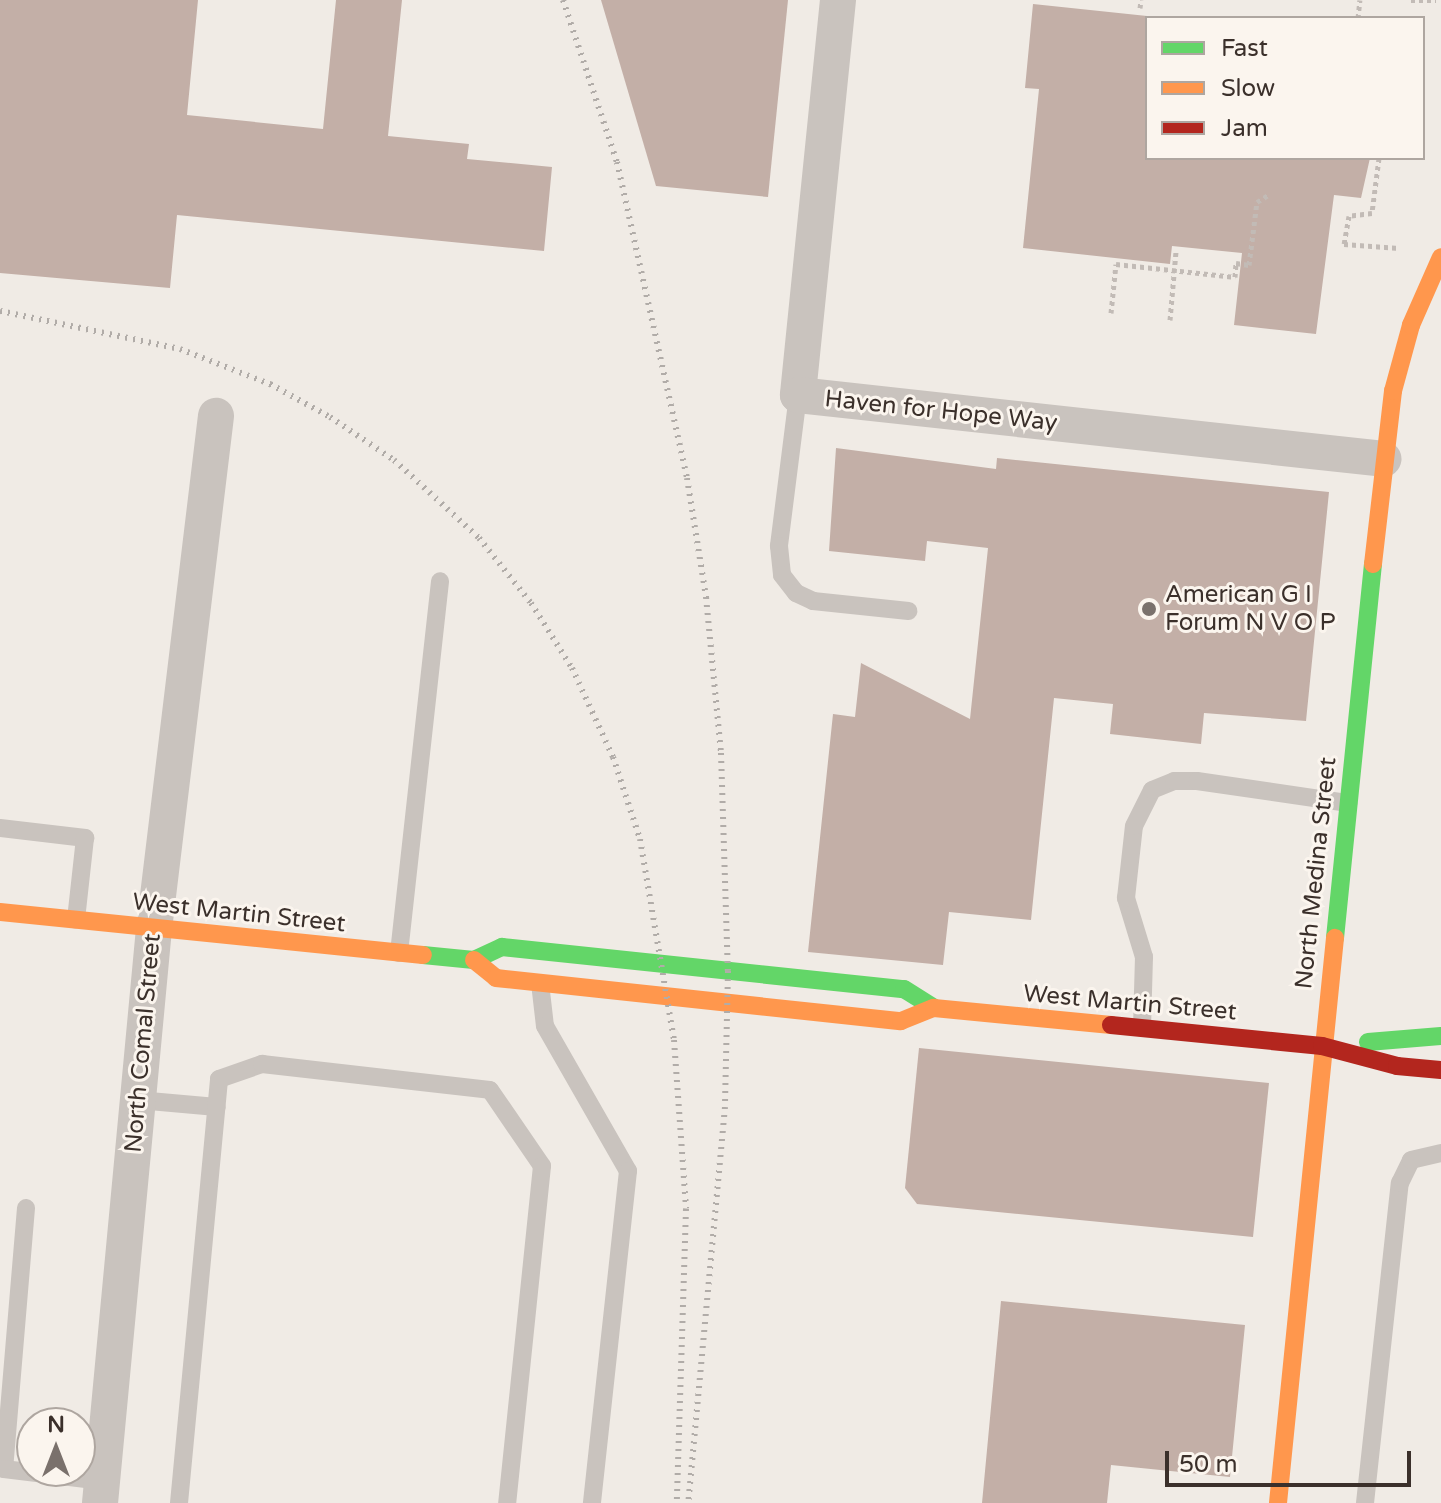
<!DOCTYPE html>
<style>
body{margin:0}
#map{position:relative;width:1441px;height:1503px;overflow:hidden;background:#f0ebe5;font-family:"Varela Round",sans-serif}
div>[style]{position:absolute}
.building>*{inset:0;background:#c3afa7}
.path>*{height:5px;margin-top:-2.5px;transform-origin:0;background:repeating-linear-gradient(90deg,#c2bbb6 0 4px,transparent 0 8px)}
.lane>*{height:18px;margin:-9px;padding:0 9px;transform-origin:9px;border-radius:9px;background:#c9c3be}
.street>*{height:36px;margin:-18px;padding:0 18px;transform-origin:18px;border-radius:18px;background:#c9c3be}
.fast>*{height:18px;margin:-9px;padding:0 9px;transform-origin:9px;border-radius:9px;background:#63d668}
.slow>*{height:18px;margin:-9px;padding:0 9px;transform-origin:9px;border-radius:9px;background:#ff974d}
.jam>*{height:18px;margin:-9px;padding:0 9px;transform-origin:9px;border-radius:9px;background:#b3261e}
.rail>*{height:6px;margin-top:-3px;transform-origin:0;background:repeating-linear-gradient(90deg,#b1aca8 0 2px,transparent 0 8px)}
.dots>*{width:22px;height:22px;translate:-50% -50%;box-sizing:border-box;border:4px solid #fbf5ee;border-radius:50%}
span{translate:-50% -50%;white-space:nowrap;text-align:center;line-height:1.15;-webkit-text-stroke:6px #fbf5ee;paint-order:stroke}
.street-label{font-size:24px;color:#3b302b}
.poi-label{font-size:24px;color:#3b302b}
.left{translate:0 -50%;text-align:left}
.legend{position:absolute;left:1145px;top:16px;width:280px;height:144px;box-sizing:border-box;background:#fbf5ee;border:2px solid #aea6a0;margin:0;padding:10px 14px;list-style:none;font-size:24px;color:#3b302b}
.legend li{display:flex;align-items:center;gap:16px;height:40px}
.legend b{width:40px;border:2px solid #aea6a0}
.north{position:absolute;left:16px;top:1407px;width:80px;height:80px;box-sizing:border-box;background:#fbf5ee;border:2px solid #aea6a0;border-radius:50%;rotate:0deg;font-size:22px;font-weight:700;line-height:32px;text-align:center;color:#3b302b}
.north::after{content:'';display:block;margin:auto;width:28px;height:36px;background:#7a716c;clip-path:polygon(50% 0,100% 100%,50% 72%,0 100%)}
.scale{position:absolute;left:1165px;top:1451px;width:246px;height:36px;box-sizing:border-box;border:4px solid #3b302b;border-top:0;padding-left:10px;font-size:24px;line-height:28px;white-space:nowrap;color:#3b302b;-webkit-text-stroke:6px #fbf5ee;paint-order:stroke}
</style>
<div id="map">
<div class="building">
<i style="clip-path:polygon(0 0,198px 0,187px 115px,323px 129px,336px 0,402px 0,388px 136px,469px 144px,467px 159px,552px 167px,544px 251px,177px 215px,170px 288px,0 273px)"></i>
<i style="clip-path:polygon(601px 0,788px 0,768px 197px,656px 186px)"></i>
<i style="clip-path:polygon(1033px 4px,1147px 16px,1147px 158px,1370px 158px,1361px 198px,1334px 195px,1316px 334px,1234px 325px,1242px 253px,1172px 246px,1170px 264px,1023px 248px,1039px 89px,1025px 88px)"></i>
<i style="clip-path:polygon(836px 448px,996px 469px,997px 458px,1329px 492px,1306px 721px,1204px 713px,1201px 744px,1110px 734px,1113px 704px,1054px 698px,1031px 920px,949px 912px,943px 965px,808px 952px,833px 714px,855px 717px,861px 663px,970px 719px,988px 548px,927px 541px,925px 561px,829px 551px)"></i>
<i style="clip-path:polygon(919px 1048px,1269px 1083px,1253px 1237px,917px 1204px,905px 1188px)"></i>
<i style="clip-path:polygon(1001px 1301px,1245px 1325px,1230px 1477px,1111px 1465px,1107px 1503px,982px 1503px)"></i>
</div>
<div class="path">
<i style="left:1411px;top:0;width:25px"></i>
<i style="left:1140px;top:8px;width:8px;rotate:-83deg"></i>
<i style="left:1358px;top:18px;width:18px;rotate:-84deg"></i>
<i style="left:1379px;top:158px;width:55px;rotate:97.3deg"></i>
<i style="left:1372px;top:213px;width:23px;rotate:173deg"></i>
<i style="left:1349px;top:216px;width:28px;rotate:100deg"></i>
<i style="left:1344px;top:244px;width:55px;rotate:4.2deg"></i>
<i style="left:1111px;top:313px;width:49px;rotate:-84.2deg"></i>
<i style="left:1116px;top:264px;width:120px;rotate:6.2deg"></i>
<i style="left:1235px;top:277px;width:14px;rotate:-86deg"></i>
<i style="left:1236px;top:263px;width:13px;rotate:9deg"></i>
<i style="left:1249px;top:265px;width:64px;rotate:-82.8deg"></i>
<i style="left:1257px;top:202px;width:13px;rotate:-32deg"></i>
<i style="left:1170px;top:320px;width:68px;rotate:-85deg"></i>
</div>
<div class="lane">
<i style="left:798px;top:395px;width:152px;rotate:97.2deg"></i>
<i style="left:779px;top:546px;width:29px;rotate:84deg"></i>
<i style="left:782px;top:575px;width:23px;rotate:52deg"></i>
<i style="left:796px;top:593px;width:19px;rotate:25deg"></i>
<i style="left:813px;top:601px;width:96px;rotate:6deg"></i>
<i style="left:0;top:828px;width:86px;rotate:6.7deg"></i>
<i style="left:85px;top:838px;width:82px;rotate:96.3deg"></i>
<i style="left:399px;top:953px;width:374px;rotate:-83.7deg"></i>
<i style="left:540px;top:983px;width:43px;rotate:83.4deg"></i>
<i style="left:545px;top:1026px;width:167px;rotate:60.2deg"></i>
<i style="left:628px;top:1171px;width:334px;rotate:96.2deg"></i>
<i style="left:1142px;top:1028px;width:71px;rotate:-88.4deg"></i>
<i style="left:1144px;top:957px;width:62px;rotate:-107deg"></i>
<i style="left:1126px;top:898px;width:72px;rotate:-83.7deg"></i>
<i style="left:1134px;top:826px;width:40px;rotate:-63.4deg"></i>
<i style="left:1152px;top:790px;width:24px;rotate:-22deg"></i>
<i style="left:1174px;top:781px;width:23px"></i>
<i style="left:1197px;top:781px;width:153px;rotate:8.3deg"></i>
<i style="left:138px;top:1100px;width:79px;rotate:5.1deg"></i>
<i style="left:26px;top:1208px;width:262px;rotate:94.8deg"></i>
<i style="left:4px;top:1469px;width:99px;rotate:7deg"></i>
<i style="left:179px;top:1503px;width:426px;rotate:-84.6deg"></i>
<i style="left:219px;top:1079px;width:46px;rotate:-19.2deg"></i>
<i style="left:262px;top:1064px;width:229px;rotate:6.5deg"></i>
<i style="left:490px;top:1090px;width:92px;rotate:55.6deg"></i>
<i style="left:542px;top:1166px;width:339px;rotate:95.9deg"></i>
<i style="left:1365px;top:1503px;width:322px;rotate:-83.8deg"></i>
<i style="left:1400px;top:1183px;width:25px;rotate:-64deg"></i>
<i style="left:1411px;top:1160px;width:31px;rotate:-13deg"></i>
</div>
<div class="street">
<i style="left:838px;top:0;width:397px;rotate:95.8deg"></i>
<i style="left:798px;top:395px;width:589px;rotate:6.23deg"></i>
<i style="left:100px;top:1503px;width:577px;rotate:-84.63deg"></i>
<i style="left:154px;top:929px;width:517px;rotate:-83.11deg"></i>
</div>
<div class="fast">
<i style="left:1335px;top:938px;width:376px;rotate:-84.2deg"></i>
<i style="left:423px;top:955px;width:51px;rotate:5.6deg"></i>
<i style="left:474px;top:960px;width:31px;rotate:-25deg"></i>
<i style="left:502px;top:947px;width:404px;rotate:6deg"></i>
<i style="left:904px;top:989px;width:36px;rotate:32deg"></i>
<i style="left:1368px;top:1042px;width:73px;rotate:-4.7deg"></i>
</div>
<div class="slow">
<i style="left:1373px;top:564px;width:174px;rotate:-83.4deg"></i>
<i style="left:1393px;top:391px;width:68px;rotate:-74.7deg"></i>
<i style="left:1411px;top:325px;width:74px;rotate:-66.2deg"></i>
<i style="left:0;top:912px;width:425px;rotate:5.8deg"></i>
<i style="left:474px;top:960px;width:28px;rotate:39deg"></i>
<i style="left:496px;top:978px;width:407px;rotate:6.1deg"></i>
<i style="left:901px;top:1021px;width:35px;rotate:-22deg"></i>
<i style="left:934px;top:1008px;width:178px;rotate:5.5deg"></i>
<i style="left:1278px;top:1503px;width:568px;rotate:-84.24deg"></i>
</div>
<div class="jam">
<i style="left:1111px;top:1025px;width:212px;rotate:5.7deg"></i>
<i style="left:1322px;top:1046px;width:78px;rotate:14.9deg"></i>
<i style="left:1397px;top:1066px;width:44px;rotate:5.2deg"></i>
</div>
<div class="rail">
<i style="left:563px;top:0;width:171px;rotate:71.6deg"></i>
<i style="left:617px;top:162px;width:324px;rotate:77.5deg"></i>
<i style="left:687px;top:478px;width:121px;rotate:80.9deg"></i>
<i style="left:706px;top:597px;width:157px;rotate:84.5deg"></i>
<i style="left:721px;top:753px;width:218px;rotate:88.2deg"></i>
<i style="left:728px;top:971px;width:136px;rotate:91.3deg"></i>
<i style="left:725px;top:1107px;width:398px;rotate:95.3deg"></i>
<i style="left:0;top:311px;width:184px;rotate:11.9deg"></i>
<i style="left:180px;top:349px;width:97px;rotate:21.3deg"></i>
<i style="left:270px;top:384px;width:68px;rotate:28.8deg"></i>
<i style="left:330px;top:417px;width:77px;rotate:33.9deg"></i>
<i style="left:394px;top:460px;width:115px;rotate:42.5deg"></i>
<i style="left:479px;top:538px;width:83px;rotate:51.3deg"></i>
<i style="left:531px;top:603px;width:77px;rotate:57.8deg"></i>
<i style="left:572px;top:668px;width:98px;rotate:65.3deg"></i>
<i style="left:613px;top:757px;width:86px;rotate:71.8deg"></i>
<i style="left:640px;top:839px;width:204px;rotate:80.4deg"></i>
<i style="left:674px;top:1040px;width:169px;rotate:85.9deg"></i>
<i style="left:686px;top:1209px;width:294px;rotate:91.8deg"></i>
</div>
<div class="dots">
<i style="left:1149px;top:609px;background:#7a716c"></i>
</div>
<div class="street-label">
<span style="left:941px;top:411px;rotate:6deg">Haven for Hope Way</span>
<span style="left:1316px;top:873px;rotate:-84deg">North Medina Street</span>
<span style="left:239px;top:913px;rotate:6deg">West Martin Street</span>
<span style="left:1130px;top:1003px;rotate:5deg">West Martin Street</span>
<span style="left:143px;top:1043px;rotate:-85deg">North Comal Street</span>
</div>
<div class="poi-label">
<span class="left" style="left:1165px;top:609px">American G I<br>Forum N V O P</span>
</div>
<ul class="legend">
<li><b style="height:10px;background:#63d668"></b>Fast</li>
<li><b style="height:10px;background:#ff974d"></b>Slow</li>
<li><b style="height:10px;background:#b3261e"></b>Jam</li>
</ul>
<div class="north">N</div>
<div class="scale">50 m</div>
</div>
